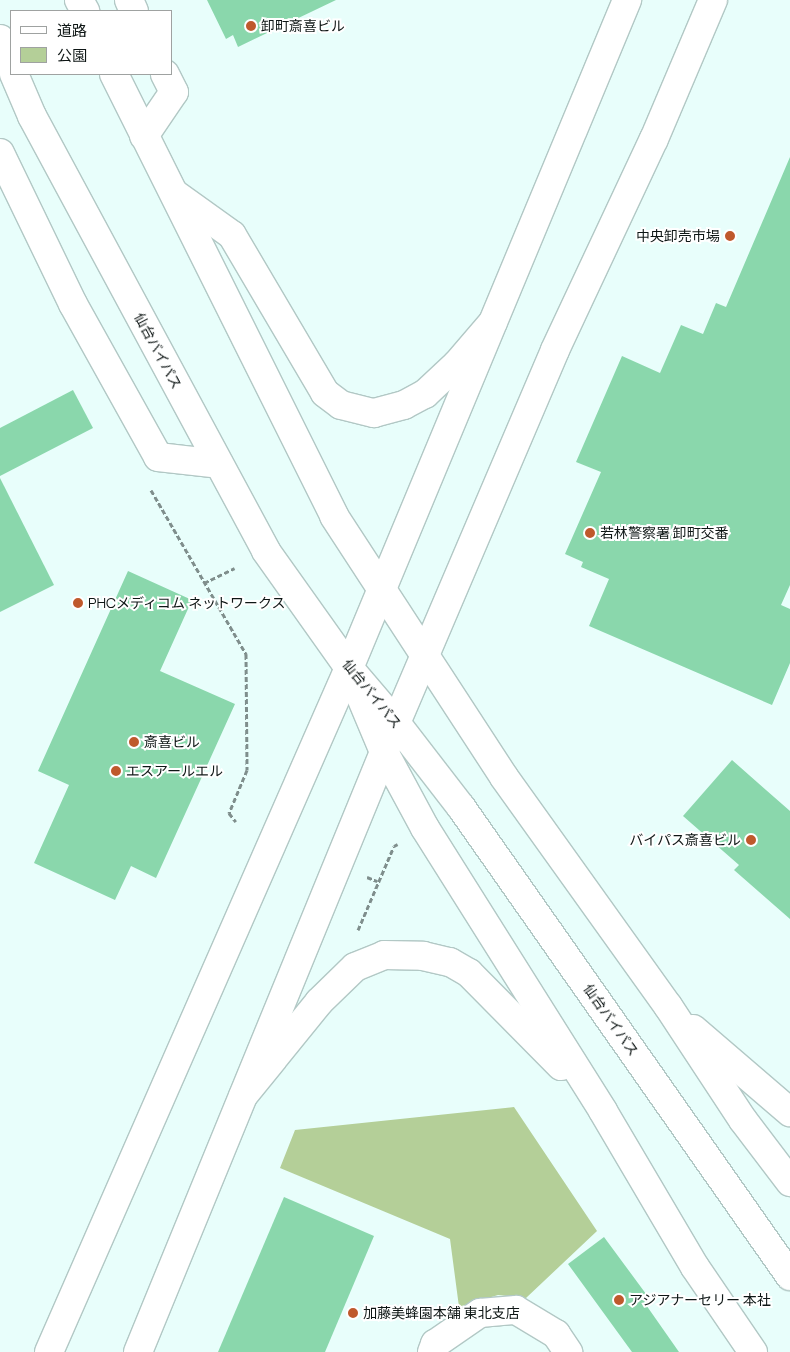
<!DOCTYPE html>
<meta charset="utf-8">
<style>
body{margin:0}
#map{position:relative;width:790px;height:1352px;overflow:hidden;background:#e8fefb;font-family:Manrope,"Noto Sans JP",sans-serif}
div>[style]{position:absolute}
.green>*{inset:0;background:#b4cf98}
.building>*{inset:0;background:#8ad7ac}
.path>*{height:3px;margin-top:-1.5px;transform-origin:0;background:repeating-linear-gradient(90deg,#7f8e8c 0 5px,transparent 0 7.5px)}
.roads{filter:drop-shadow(1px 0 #b2c8c5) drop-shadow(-1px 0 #b2c8c5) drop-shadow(0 1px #b2c8c5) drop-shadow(0 -1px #b2c8c5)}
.minor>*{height:28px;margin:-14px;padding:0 14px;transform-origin:14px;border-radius:14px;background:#fff}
.highway>*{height:28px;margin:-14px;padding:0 14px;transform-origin:14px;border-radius:14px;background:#fff}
.dots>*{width:14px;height:14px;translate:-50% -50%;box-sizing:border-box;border:2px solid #fff;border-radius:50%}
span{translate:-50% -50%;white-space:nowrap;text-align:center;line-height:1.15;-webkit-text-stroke:4px #fff;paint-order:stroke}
.poi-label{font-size:14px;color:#0e1615}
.left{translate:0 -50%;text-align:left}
.right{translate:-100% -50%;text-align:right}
.street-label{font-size:14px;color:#0e1615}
.legend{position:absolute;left:10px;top:10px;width:162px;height:65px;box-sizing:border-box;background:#fff;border:1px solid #9fa2a1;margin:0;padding:6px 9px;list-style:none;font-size:15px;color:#0e1615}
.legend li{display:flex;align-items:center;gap:10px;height:25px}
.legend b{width:25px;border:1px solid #9fa2a1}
</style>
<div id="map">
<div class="green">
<i style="clip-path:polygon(514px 1107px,597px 1231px,526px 1298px,498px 1295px,459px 1307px,450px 1239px,280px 1168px,295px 1130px)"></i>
</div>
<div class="building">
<i style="clip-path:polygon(207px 0,336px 0,238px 47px,233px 35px,226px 39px)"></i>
<i style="clip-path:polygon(790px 157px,790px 585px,781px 605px,790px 609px,790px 663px,772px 705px,589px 626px,609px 579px,581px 567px,583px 562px,565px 554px,601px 472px,576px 462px,622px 356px,660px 373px,681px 325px,703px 334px,716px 303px,726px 307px)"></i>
<i style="clip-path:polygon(73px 390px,93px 428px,0 476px,0 428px)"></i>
<i style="clip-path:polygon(0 478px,54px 585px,0 612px)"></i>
<i style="clip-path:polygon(128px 571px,192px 600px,160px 671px,235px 704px,156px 878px,131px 866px,115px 900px,34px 863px,69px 785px,38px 771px)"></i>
<i style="clip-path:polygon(732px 760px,790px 811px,790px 919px,734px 870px,739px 865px,683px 816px)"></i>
<i style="clip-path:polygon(284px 1197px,374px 1236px,325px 1352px,218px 1352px)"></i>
<i style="clip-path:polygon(604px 1237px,649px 1298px,644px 1302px,679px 1352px,632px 1352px,568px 1264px)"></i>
</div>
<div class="path">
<i style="left:151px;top:490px;width:190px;rotate:59.9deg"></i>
<i style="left:246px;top:654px;width:116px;rotate:89.5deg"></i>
<i style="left:247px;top:770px;width:47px;rotate:112.7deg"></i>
<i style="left:229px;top:813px;width:11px;rotate:52deg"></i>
<i style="left:204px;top:583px;width:34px;rotate:-26deg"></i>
<i style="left:367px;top:877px;width:11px;rotate:22deg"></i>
<i style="left:358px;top:930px;width:91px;rotate:-66.8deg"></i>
<i style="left:394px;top:846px;width:4px;rotate:-27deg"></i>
</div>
<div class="roads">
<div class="minor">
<i style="left:129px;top:0;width:12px;rotate:66deg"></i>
<i style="left:144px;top:136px;width:53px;rotate:-55.7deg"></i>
<i style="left:174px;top:92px;width:20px;rotate:-117deg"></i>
<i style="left:0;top:153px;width:168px;rotate:64.2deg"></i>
<i style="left:73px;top:304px;width:175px;rotate:60.9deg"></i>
<i style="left:158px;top:457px;width:61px;rotate:6.5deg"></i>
<i style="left:49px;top:1352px;width:747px;rotate:-66.32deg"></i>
<i style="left:349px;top:668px;width:724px;rotate:-67.4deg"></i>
<i style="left:138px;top:1352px;width:680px;rotate:-67.7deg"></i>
<i style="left:396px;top:723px;width:405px;rotate:-66.9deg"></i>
<i style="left:555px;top:350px;width:233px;rotate:-64.9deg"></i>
<i style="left:654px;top:139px;width:151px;rotate:-67deg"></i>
<i style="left:432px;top:1352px;width:9px;rotate:-69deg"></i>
<i style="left:435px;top:1344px;width:55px;rotate:-34.6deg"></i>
<i style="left:480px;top:1313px;width:36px;rotate:-5deg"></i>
<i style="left:516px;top:1310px;width:47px;rotate:31deg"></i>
<i style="left:556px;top:1334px;width:22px;rotate:56deg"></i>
</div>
<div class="highway">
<i style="left:79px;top:0;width:13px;rotate:61deg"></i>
<i style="left:0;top:39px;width:29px;rotate:68deg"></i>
<i style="left:14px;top:74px;width:46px;rotate:66.8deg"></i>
<i style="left:32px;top:116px;width:494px;rotate:61.7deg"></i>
<i style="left:266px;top:551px;width:143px;rotate:54.6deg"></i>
<i style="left:349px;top:668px;width:72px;rotate:49.5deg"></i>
<i style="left:396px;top:723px;width:106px;rotate:52.3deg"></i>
<i style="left:461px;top:807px;width:573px;rotate:54.95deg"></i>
<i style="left:114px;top:74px;width:494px;rotate:63.5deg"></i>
<i style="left:334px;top:516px;width:311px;rotate:56.9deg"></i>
<i style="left:504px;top:777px;width:282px;rotate:54.4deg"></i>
<i style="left:668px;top:1006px;width:136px;rotate:56.7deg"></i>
<i style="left:743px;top:1120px;width:78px;rotate:52.8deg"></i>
<i style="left:175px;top:194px;width:70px;rotate:35.7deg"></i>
<i style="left:232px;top:235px;width:183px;rotate:59.5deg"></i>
<i style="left:325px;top:393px;width:20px;rotate:37deg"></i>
<i style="left:341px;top:405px;width:34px;rotate:14deg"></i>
<i style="left:374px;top:413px;width:31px;rotate:-15deg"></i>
<i style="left:404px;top:405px;width:24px;rotate:-28deg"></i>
<i style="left:425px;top:394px;width:44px;rotate:-43.2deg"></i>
<i style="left:457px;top:364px;width:55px;rotate:-49.4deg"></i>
<i style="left:358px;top:690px;width:67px;rotate:67.2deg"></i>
<i style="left:384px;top:752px;width:86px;rotate:61.7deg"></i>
<i style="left:425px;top:828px;width:334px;rotate:57.8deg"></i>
<i style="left:603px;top:1111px;width:181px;rotate:59.5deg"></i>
<i style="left:695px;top:1267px;width:103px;rotate:55.7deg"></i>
<i style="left:693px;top:1029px;width:128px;rotate:40.6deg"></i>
<i style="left:243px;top:1096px;width:121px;rotate:-51deg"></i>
<i style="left:319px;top:1002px;width:50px;rotate:-44.2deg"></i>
<i style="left:355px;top:967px;width:31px;rotate:-22deg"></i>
<i style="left:384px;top:955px;width:39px;rotate:1deg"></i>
<i style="left:423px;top:956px;width:28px;rotate:13deg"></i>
<i style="left:450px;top:962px;width:22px;rotate:30deg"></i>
<i style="left:469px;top:973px;width:131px;rotate:45.3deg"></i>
</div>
</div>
<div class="dots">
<i style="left:251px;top:26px;background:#bf592c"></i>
<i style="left:730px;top:236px;background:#bf592c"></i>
<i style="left:590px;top:533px;background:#bf592c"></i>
<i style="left:78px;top:603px;background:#bf592c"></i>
<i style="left:134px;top:742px;background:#bf592c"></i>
<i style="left:116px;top:771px;background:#bf592c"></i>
<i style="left:751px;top:840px;background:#bf592c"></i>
<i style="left:619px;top:1300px;background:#bf592c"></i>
<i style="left:353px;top:1313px;background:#bf592c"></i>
</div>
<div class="poi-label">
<span class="left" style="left:261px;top:26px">卸町斎喜ビル</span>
<span class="right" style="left:720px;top:236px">中央卸売市場</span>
<span class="left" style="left:600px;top:533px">若林警察署 卸町交番</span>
<span class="left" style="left:88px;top:603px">PHCメディコム ネットワークス</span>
<span class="left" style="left:144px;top:742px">斎喜ビル</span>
<span class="left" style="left:126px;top:771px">エスアールエル</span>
<span class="right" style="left:741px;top:840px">バイパス斎喜ビル</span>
<span class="left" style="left:629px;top:1300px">アジアナーセリー 本社</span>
<span class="left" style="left:363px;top:1313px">加藤美蜂園本舗 東北支店</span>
</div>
<div class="street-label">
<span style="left:158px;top:351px;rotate:62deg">仙台バイパス</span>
<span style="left:372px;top:694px;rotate:51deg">仙台バイパス</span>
<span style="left:611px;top:1020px;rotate:55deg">仙台バイパス</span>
</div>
<ul class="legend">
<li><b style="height:6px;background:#fff"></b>道路</li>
<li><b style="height:14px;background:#b4cf98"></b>公園</li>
</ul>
</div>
